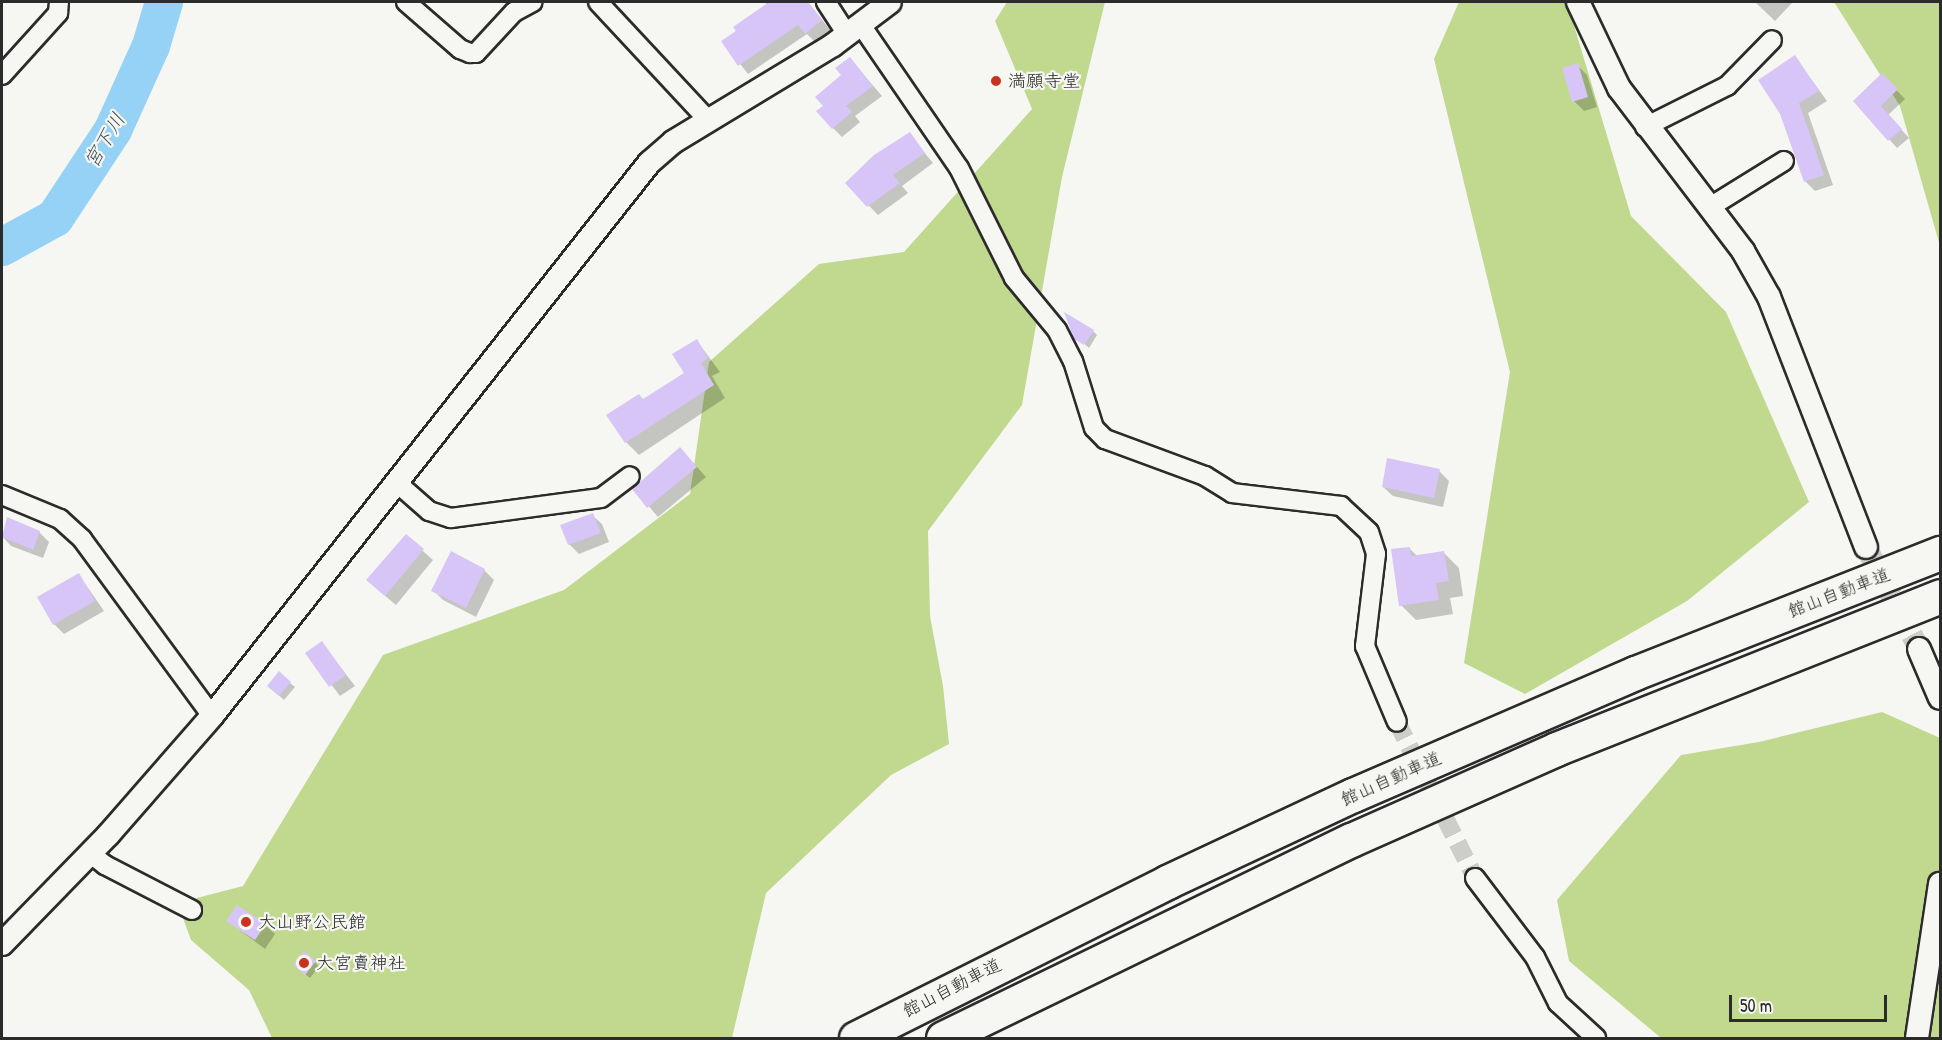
<!DOCTYPE html>
<meta charset="utf-8">
<style>
body{margin:0}
#map{position:relative;width:1942px;height:1040px;overflow:hidden;background:#f6f6f2;font-family:"Patrick Hand","Klee One",sans-serif}
div>[style]{position:absolute}
.green>*{inset:0;background:#c0d98f}
.shadow>*{inset:0;background:#0003}
.river>*{height:38px;margin:-19px;padding:0 19px;transform-origin:19px;border-radius:19px;background:#96d1f6}
.building>*{inset:0;background:#d7c5f7}
.minor-tunnel>*{height:18px;margin-top:-9px;transform-origin:0;background:repeating-linear-gradient(90deg,#cdcdca 0 18px,transparent 0 27px)}
.tertiary-tunnel>*{height:22px;margin-top:-11px;transform-origin:0;background:repeating-linear-gradient(90deg,#cdcdca 0 22px,transparent 0 33px)}
.roads{filter:drop-shadow(2px 0 #2b2b2b) drop-shadow(-2px 0 #2b2b2b) drop-shadow(0 2px #2b2b2b) drop-shadow(0 -2px #2b2b2b)}
.minor>*{height:18px;margin:-9px;padding:0 9px;transform-origin:9px;border-radius:9px;background:#f6f6f2}
.tertiary>*{height:22px;margin:-11px;padding:0 11px;transform-origin:11px;border-radius:11px;background:#f6f6f2}
.motorway>*{height:33px;margin:-16.5px;padding:0 16.5px;transform-origin:16.5px;border-radius:16.5px;background:#f6f6f2}
.dots>*{width:16px;height:16px;translate:-50% -50%;box-sizing:border-box;border:3px solid #f6f6f2;border-radius:50%}
span{translate:-50% -50%;white-space:nowrap;text-align:center;line-height:1.15;-webkit-text-stroke:4.5px #f6f6f2;paint-order:stroke}
.poi-label{font-size:18px;color:#2b2b2b}
.left{translate:0 -50%;text-align:left}
.street-label{font-size:18px;color:#2b2b2b}
.water-label{font-size:20px;color:#46545e;font-style:italic}
.frame{position:absolute;inset:0;border:3px solid #2b2b2b;pointer-events:none}
.scale{position:absolute;left:1729px;top:995px;width:158px;height:27px;box-sizing:border-box;border:3px solid #2b2b2b;border-top:0;padding-left:8px;font-size:18px;line-height:21px;white-space:nowrap;color:#2b2b2b;-webkit-text-stroke:4px #f6f6f2;paint-order:stroke}
</style>
<div id="map">
<div class="green">
<i style="clip-path:polygon(1007px 2px,1105px 2px,1062px 177px,1022px 405px,928px 531px,930px 616px,943px 686px,949px 744px,891px 775px,766px 893px,732px 1038px,272px 1038px,249px 990px,191px 940px,183px 918px,193px 899px,243px 886px,383px 655px,564px 590px,690px 494px,709px 362px,819px 264px,904px 252px,1032px 109px,995px 21px)"></i>
<i style="clip-path:polygon(1459px 2px,1567px 2px,1631px 216px,1726px 312px,1809px 502px,1687px 601px,1525px 694px,1464px 663px,1510px 372px,1434px 59px)"></i>
<i style="clip-path:polygon(1834px 2px,1940px 2px,1940px 246px,1900px 106px)"></i>
<i style="clip-path:polygon(1882px 712px,1940px 738px,1940px 1038px,1661px 1038px,1569px 961px,1557px 900px,1681px 755px,1759px 742px)"></i>
</div>
<div class="shadow">
<i style="clip-path:polygon(765px 2px,808px 2px,830px 30px,815px 42px,807px 34px,748px 74px,723px 42px,767px 5px)"></i>
<i style="clip-path:polygon(1755px 2px,1793px 2px,1775px 21px)"></i>
<i style="clip-path:polygon(1795px 57px,1827px 101px,1808px 113px,1833px 185px,1815px 191px,1805px 181px)"></i>
<i style="clip-path:polygon(850px 59px,882px 96px,855px 116px,860px 122px,842px 137px,833px 128px,843px 75px)"></i>
<i style="clip-path:polygon(1577px 65px,1587px 75px,1597px 107px,1584px 111px,1574px 101px)"></i>
<i style="clip-path:polygon(1882px 75px,1905px 99px,1888px 115px,1909px 138px,1897px 148px,1855px 101px)"></i>
<i style="clip-path:polygon(909px 134px,933px 163px,902px 186px,908px 193px,878px 215px,847px 183px)"></i>
<i style="clip-path:polygon(1093px 331px,1097px 335px,1089px 348px,1079px 339px)"></i>
<i style="clip-path:polygon(697px 341px,720px 372px,712px 376px,725px 398px,639px 455px,626px 442px,643px 401px,686px 374px)"></i>
<i style="clip-path:polygon(689px 458px,706px 477px,658px 517px,634px 489px)"></i>
<i style="clip-path:polygon(1439px 471px,1449px 481px,1443px 507px,1393px 496px,1383px 487px)"></i>
<i style="clip-path:polygon(592px 515px,602px 524px,609px 542px,579px 554px,569px 544px)"></i>
<i style="clip-path:polygon(8px 519px,39px 532px,49px 542px,43px 558px,11px 546px,2px 536px)"></i>
<i style="clip-path:polygon(406px 536px,433px 560px,396px 605px,378px 590px)"></i>
<i style="clip-path:polygon(1409px 548px,1417px 556px,1444px 553px,1459px 568px,1463px 596px,1450px 598px,1453px 614px,1416px 620px,1401px 605px)"></i>
<i style="clip-path:polygon(452px 554px,484px 570px,494px 580px,476px 617px,443px 600px,433px 590px)"></i>
<i style="clip-path:polygon(79px 575px,104px 611px,64px 634px,54px 624px)"></i>
<i style="clip-path:polygon(322px 643px,355px 686px,340px 696px,310px 657px)"></i>
<i style="clip-path:polygon(279px 674px,295px 687px,284px 700px,273px 690px)"></i>
<i style="clip-path:polygon(228px 921px,265px 925px,275px 934px,265px 949px)"></i>
<i style="clip-path:polygon(315px 962px,319px 967px,310px 978px,299px 969px)"></i>
</div>
<div class="river">
<i style="left:2px;top:247px;width:60px;rotate:-28.7deg"></i>
<i style="left:55px;top:218px;width:105px;rotate:-56.6deg"></i>
<i style="left:113px;top:130px;width:92px;rotate:-65.7deg"></i>
<i style="left:151px;top:46px;width:46px;rotate:-73.5deg"></i>
</div>
<div class="building">
<i style="clip-path:polygon(769px 2px,808px 2px,822px 20px,805px 34px,798px 25px,738px 66px,721px 41px,736px 31px,733px 27px)"></i>
<i style="clip-path:polygon(1795px 55px,1819px 91px,1799px 103px,1824px 175px,1804px 182px,1780px 114px,1758px 80px)"></i>
<i style="clip-path:polygon(850px 57px,873px 86px,846px 106px,852px 112px,832px 129px,816px 111px,823px 106px,815px 97px,841px 75px,835px 68px)"></i>
<i style="clip-path:polygon(1578px 63px,1588px 97px,1572px 102px,1562px 68px)"></i>
<i style="clip-path:polygon(1882px 73px,1898px 89px,1881px 106px,1902px 129px,1888px 141px,1853px 101px)"></i>
<i style="clip-path:polygon(910px 132px,925px 153px,893px 175px,900px 183px,867px 207px,845px 183px,874px 155px)"></i>
<i style="clip-path:polygon(1064px 312px,1094px 330px,1084px 345px,1074px 339px)"></i>
<i style="clip-path:polygon(697px 339px,708px 358px,701px 363px,714px 385px,625px 443px,606px 415px,639px 394px,643px 399px,684px 373px,672px 354px)"></i>
<i style="clip-path:polygon(680px 447px,697px 467px,647px 508px,632px 489px)"></i>
<i style="clip-path:polygon(1387px 458px,1440px 469px,1434px 498px,1382px 487px)"></i>
<i style="clip-path:polygon(593px 513px,601px 533px,568px 545px,560px 525px)"></i>
<i style="clip-path:polygon(7px 517px,40px 531px,33px 550px,2px 537px)"></i>
<i style="clip-path:polygon(406px 534px,424px 549px,385px 596px,366px 580px)"></i>
<i style="clip-path:polygon(1410px 547px,1411px 556px,1444px 551px,1449px 581px,1436px 583px,1439px 600px,1399px 606px,1391px 549px)"></i>
<i style="clip-path:polygon(451px 551px,485px 569px,466px 608px,431px 591px)"></i>
<i style="clip-path:polygon(79px 573px,95px 601px,53px 625px,37px 597px)"></i>
<i style="clip-path:polygon(322px 641px,346px 675px,329px 687px,305px 653px)"></i>
<i style="clip-path:polygon(279px 671px,291px 682px,279px 696px,267px 686px)"></i>
<i style="clip-path:polygon(237px 905px,266px 924px,255px 940px,226px 921px)"></i>
<i style="clip-path:polygon(304px 951px,316px 961px,305px 975px,293px 964px)"></i>
</div>
<div class="minor-tunnel">
<i style="left:1397px;top:722px;width:174px;rotate:63.4deg"></i>
</div>
<div class="tertiary-tunnel">
<i style="left:1866px;top:547px;width:115px;rotate:62.5deg"></i>
</div>
<div class="roads">
<div class="minor">
<i style="left:406px;top:2px;width:72px;rotate:41deg"></i>
<i style="left:460px;top:49px;width:11px;rotate:22deg"></i>
<i style="left:470px;top:53px;width:6px"></i>
<i style="left:476px;top:53px;width:56px;rotate:-47.2deg"></i>
<i style="left:514px;top:12px;width:21px;rotate:-28deg"></i>
<i style="left:598px;top:2px;width:160px;rotate:47deg"></i>
<i style="left:826px;top:2px;width:38px;rotate:57deg"></i>
<i style="left:861px;top:25px;width:173px;rotate:55.6deg"></i>
<i style="left:959px;top:168px;width:123px;rotate:63.4deg"></i>
<i style="left:1014px;top:278px;width:67px;rotate:50.4deg"></i>
<i style="left:1057px;top:330px;width:35px;rotate:63deg"></i>
<i style="left:1073px;top:361px;width:70px;rotate:72.6deg"></i>
<i style="left:1094px;top:428px;width:16px;rotate:45deg"></i>
<i style="left:1105px;top:439px;width:107px;rotate:20.3deg"></i>
<i style="left:1205px;top:476px;width:32px;rotate:32deg"></i>
<i style="left:1232px;top:493px;width:110px;rotate:6.8deg"></i>
<i style="left:1341px;top:506px;width:38px;rotate:43deg"></i>
<i style="left:1369px;top:532px;width:23px;rotate:72deg"></i>
<i style="left:1376px;top:554px;width:93px;rotate:96.8deg"></i>
<i style="left:1365px;top:646px;width:82px;rotate:67.2deg"></i>
<i style="left:2px;top:75px;width:84px;rotate:-47.9deg"></i>
<i style="left:58px;top:13px;width:11px;rotate:-85deg"></i>
<i style="left:1645px;top:127px;width:92px;rotate:-26.6deg"></i>
<i style="left:1727px;top:86px;width:64px;rotate:-45.6deg"></i>
<i style="left:1710px;top:207px;width:87px;rotate:-31.9deg"></i>
<i style="left:396px;top:482px;width:44px;rotate:41.3deg"></i>
<i style="left:429px;top:511px;width:23px;rotate:18deg"></i>
<i style="left:451px;top:518px;width:151px;rotate:-7.6deg"></i>
<i style="left:601px;top:498px;width:36px;rotate:-37deg"></i>
<i style="left:2px;top:495px;width:63px;rotate:22.5deg"></i>
<i style="left:60px;top:519px;width:30px;rotate:42deg"></i>
<i style="left:82px;top:539px;width:220px;rotate:53.7deg"></i>
<i style="left:91px;top:854px;width:18px;rotate:38deg"></i>
<i style="left:105px;top:865px;width:98px;rotate:27.3deg"></i>
<i style="left:1475px;top:878px;width:99px;rotate:52.8deg"></i>
<i style="left:1535px;top:957px;width:51px;rotate:63.4deg"></i>
<i style="left:1558px;top:1003px;width:52px;rotate:42.6deg"></i>
</div>
<div class="tertiary">
<i style="left:1578px;top:2px;width:95px;rotate:64.5deg"></i>
<i style="left:1619px;top:88px;width:205px;rotate:52.7deg"></i>
<i style="left:1743px;top:251px;width:53px;rotate:60.5deg"></i>
<i style="left:1769px;top:297px;width:268px;rotate:68.8deg"></i>
<i style="left:1919px;top:649px;width:53px;rotate:66.8deg"></i>
<i style="left:2px;top:944px;width:153px;rotate:-45.8deg"></i>
<i style="left:109px;top:834px;width:157px;rotate:-48.9deg"></i>
<i style="left:212px;top:716px;width:705px;rotate:-51.68deg"></i>
<i style="left:649px;top:163px;width:32px;rotate:-41deg"></i>
<i style="left:673px;top:142px;width:187px;rotate:-31.2deg"></i>
<i style="left:833px;top:45px;width:71px;rotate:-37deg"></i>
<i style="left:1917px;top:1038px;width:156px;rotate:-81.5deg"></i>
</div>
<div class="motorway">
<i style="left:856px;top:1038px;width:348px;rotate:-26.6deg"></i>
<i style="left:1167px;top:882px;width:205px;rotate:-25.1deg"></i>
<i style="left:1353px;top:795px;width:307px;rotate:-23.4deg"></i>
<i style="left:1635px;top:673px;width:328px;rotate:-21.5deg"></i>
<i style="left:943px;top:1038px;width:454px;rotate:-25.9deg"></i>
<i style="left:1351px;top:840px;width:224px;rotate:-23.9deg"></i>
<i style="left:1556px;top:749px;width:413px;rotate:-21.7deg"></i>
</div>
</div>
<div class="dots">
<i style="left:996px;top:81px;background:#c8321e"></i>
<i style="left:246px;top:922px;background:#c8321e"></i>
<i style="left:304px;top:963px;background:#c8321e"></i>
</div>
<div class="poi-label">
<span class="left" style="left:1008px;top:81px">満願寺堂</span>
<span class="left" style="left:258px;top:922px">大山野公民館</span>
<span class="left" style="left:316px;top:963px">大宮賣神社</span>
</div>
<div class="street-label">
<span style="left:1839px;top:593px;rotate:-21deg">館山自動車道</span>
<span style="left:1391px;top:779px;rotate:-24deg">館山自動車道</span>
<span style="left:952px;top:988px;rotate:-27deg">館山自動車道</span>
</div>
<div class="water-label">
<span style="left:104px;top:140px;rotate:-59deg">宮下川</span>
</div>
<div class="frame"></div>
<div class="scale">50 m</div>
</div>
